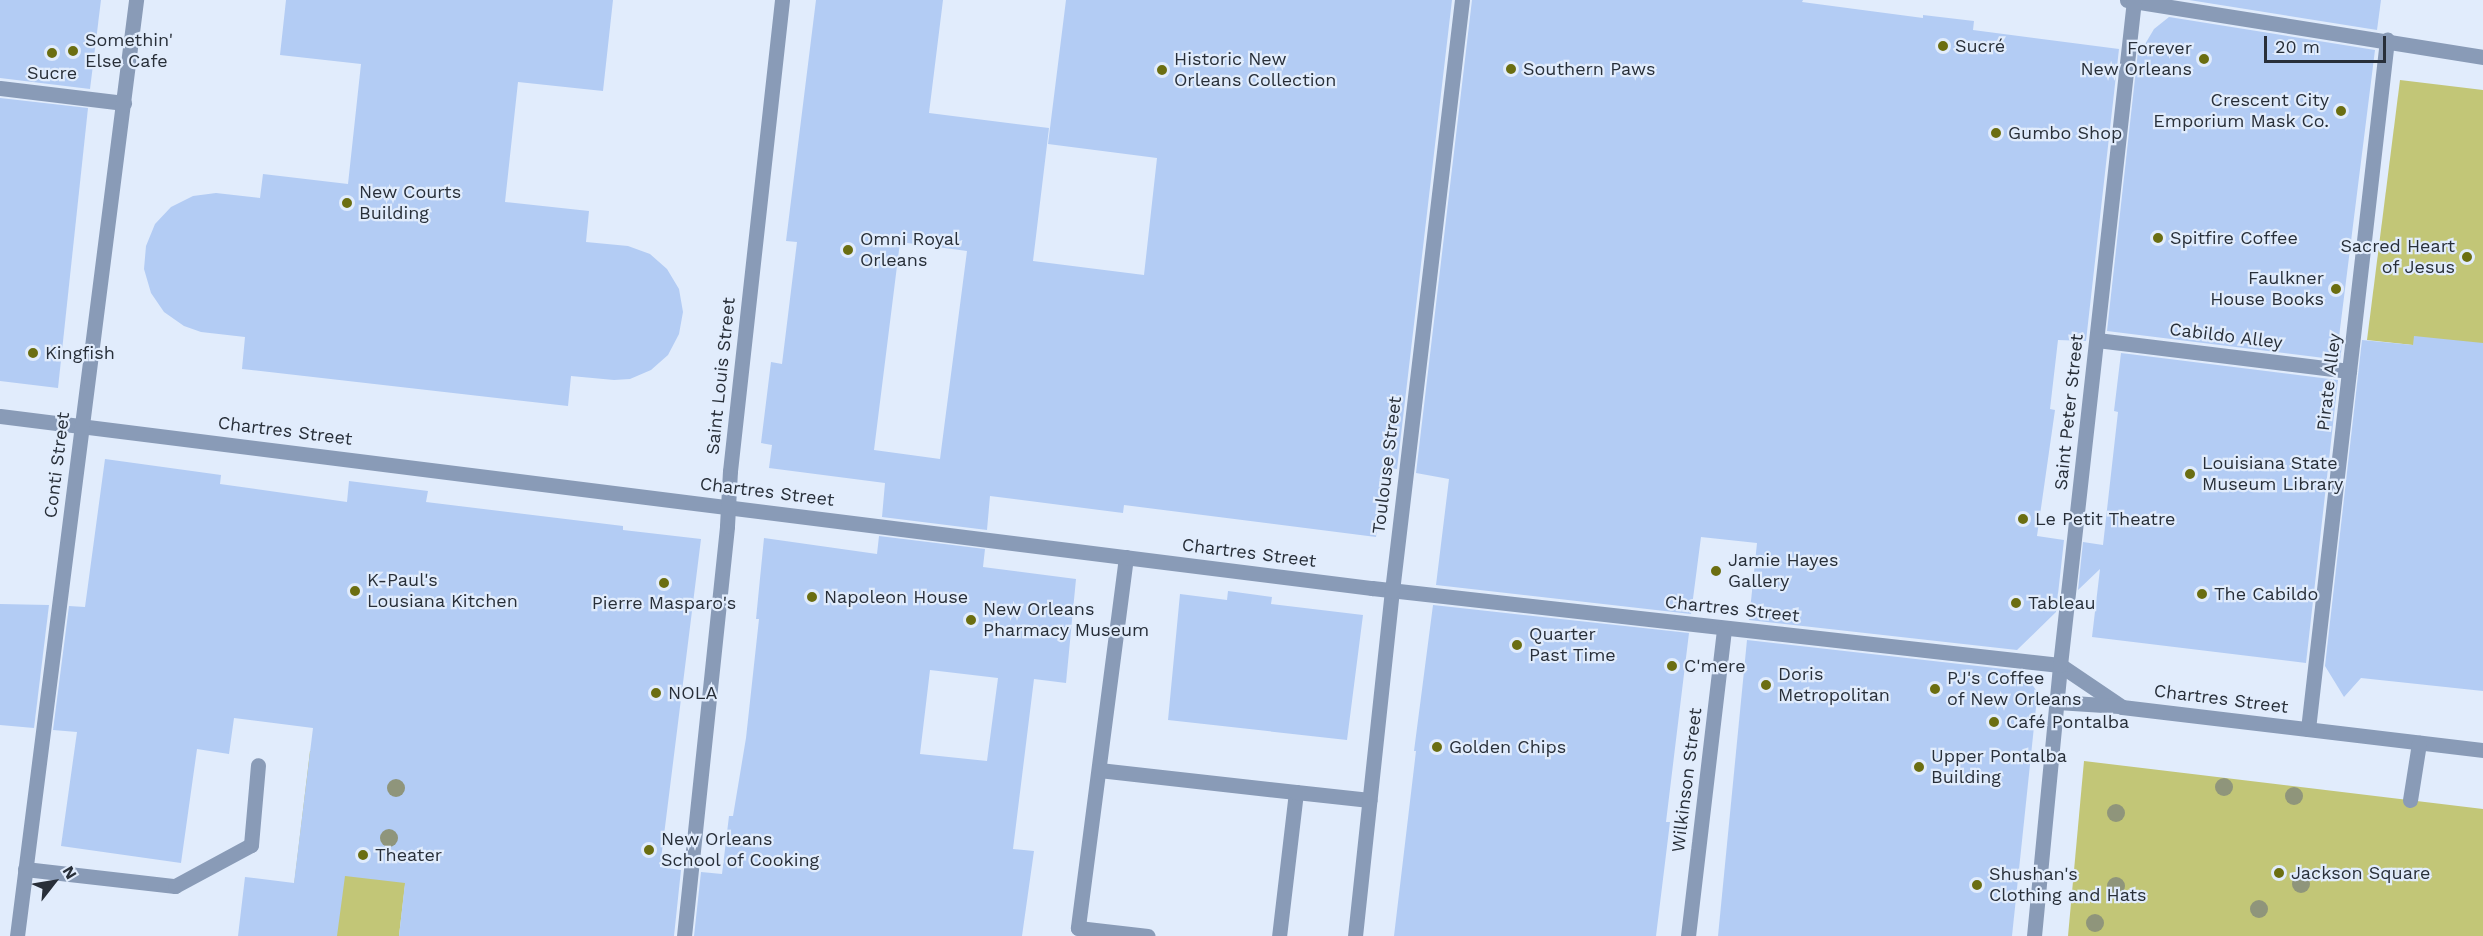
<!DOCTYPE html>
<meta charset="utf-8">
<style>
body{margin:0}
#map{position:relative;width:2483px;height:936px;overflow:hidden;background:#e1ecfc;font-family:"Work Sans",sans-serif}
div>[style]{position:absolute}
.green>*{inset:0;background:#c2c677}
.building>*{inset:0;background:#b3ccf4}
.service>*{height:15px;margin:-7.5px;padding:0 7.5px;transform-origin:7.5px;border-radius:7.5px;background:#899bb7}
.pedestrian>*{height:15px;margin:-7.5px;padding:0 7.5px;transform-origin:7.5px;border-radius:7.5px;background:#899bb7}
.minor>*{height:15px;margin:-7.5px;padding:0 7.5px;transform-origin:7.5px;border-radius:7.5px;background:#899bb7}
.trees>*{width:18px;height:18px;margin:-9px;border-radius:50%;background:#8f957b}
.dots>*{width:16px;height:16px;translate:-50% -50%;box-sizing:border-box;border:3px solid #e1ecfc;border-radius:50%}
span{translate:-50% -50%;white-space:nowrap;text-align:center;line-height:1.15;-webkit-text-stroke:4.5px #e1ecfc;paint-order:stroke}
.poi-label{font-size:18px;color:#282f39}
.left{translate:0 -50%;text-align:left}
.right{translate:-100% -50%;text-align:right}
.street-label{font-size:18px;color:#282f39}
.north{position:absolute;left:24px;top:852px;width:60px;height:60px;-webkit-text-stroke:4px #e1ecfc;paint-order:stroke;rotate:59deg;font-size:16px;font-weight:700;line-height:24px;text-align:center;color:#282f39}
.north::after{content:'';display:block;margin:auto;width:21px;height:27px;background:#282f39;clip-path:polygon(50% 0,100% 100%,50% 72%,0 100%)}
.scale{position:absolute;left:2264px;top:36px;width:122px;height:27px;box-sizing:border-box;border:3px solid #282f39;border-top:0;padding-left:8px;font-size:18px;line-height:21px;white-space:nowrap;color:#282f39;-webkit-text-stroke:4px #e1ecfc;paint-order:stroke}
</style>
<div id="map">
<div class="green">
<i style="clip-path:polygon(2400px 80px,2483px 90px,2483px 343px,2413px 345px,2367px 340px)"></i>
<i style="clip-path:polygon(310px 751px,375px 759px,417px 783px,399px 936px,288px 936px)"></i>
<i style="clip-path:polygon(2084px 761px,2483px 809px,2483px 936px,2068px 936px)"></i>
</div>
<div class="building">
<i style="clip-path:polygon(0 0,101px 0,90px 89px,0 78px)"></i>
<i style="clip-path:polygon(286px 0,613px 0,603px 91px,518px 82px,505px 202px,589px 211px,586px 242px,628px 246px,650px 254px,667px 269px,679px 289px,683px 312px,679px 334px,668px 355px,651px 370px,630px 379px,614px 380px,571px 376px,568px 406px,242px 369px,245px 337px,201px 332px,184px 326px,164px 312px,151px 293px,144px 269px,146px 246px,155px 224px,171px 207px,193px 196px,216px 193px,260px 198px,263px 174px,348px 184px,361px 64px,280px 55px)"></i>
<i style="clip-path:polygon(evenodd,816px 0,943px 0,929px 113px,1049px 128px,1033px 261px,1144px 275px,1157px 158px,1048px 144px,1066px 0,1452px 0,1397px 469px,1384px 467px,1376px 537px,1124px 505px,1123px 513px,990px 496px,987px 530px,882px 517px,885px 483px,769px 468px,772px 445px,761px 443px,771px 362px,782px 364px,797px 242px,786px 241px,816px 0,900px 242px,967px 251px,940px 459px,874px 450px,900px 242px)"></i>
<i style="clip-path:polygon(1472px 0,1803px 0,1802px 2px,1923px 18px,1923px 15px,1974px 21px,1973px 30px,2119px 49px,2086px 341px,2058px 340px,2050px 409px,2055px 410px,2037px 536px,2064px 540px,2056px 612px,2017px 650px,1749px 620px,1757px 543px,1701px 537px,1691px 614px,1436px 585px,1449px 479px,1416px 473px)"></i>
<i style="clip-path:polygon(2189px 0,2381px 0,2377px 30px)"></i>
<i style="clip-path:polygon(2169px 17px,2375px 50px,2339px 337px,2343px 338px,2340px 360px,2107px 331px,2138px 51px,2141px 51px,2154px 29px)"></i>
<i style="clip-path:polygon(0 98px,88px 108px,58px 388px,0 381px)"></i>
<i style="clip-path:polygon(2414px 336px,2483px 343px,2483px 691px,2361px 678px,2344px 697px,2325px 666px,2362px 340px,2413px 345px)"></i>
<i style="clip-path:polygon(2121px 353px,2338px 380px,2306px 663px,2092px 637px,2100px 569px,2078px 590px,2083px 542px,2103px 545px,2118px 412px,2114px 411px)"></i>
<i style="clip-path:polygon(105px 459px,221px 475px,220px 484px,347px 502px,349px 481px,428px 491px,426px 502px,623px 526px,623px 530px,701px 539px,660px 867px,681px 870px,674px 936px,399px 936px,405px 883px,345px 876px,337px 936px,238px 936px,245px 877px,294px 883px,313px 728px,234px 718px,229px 754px,197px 749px,181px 863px,61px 846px,77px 732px,53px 730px,69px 606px,85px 607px)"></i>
<i style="clip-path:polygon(evenodd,879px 536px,985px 549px,983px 567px,1076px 579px,1066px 683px,1034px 679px,1013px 849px,1034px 851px,1022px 936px,694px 936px,701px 872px,722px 874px,729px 816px,733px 816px,746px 738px,759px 619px,756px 619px,764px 538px,877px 554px,879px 536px,930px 670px,998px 678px,987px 761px,920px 754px,930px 670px)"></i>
<i style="clip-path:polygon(1228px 591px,1272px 597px,1271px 604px,1363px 615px,1347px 740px,1168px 720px,1180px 594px,1227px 600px)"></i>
<i style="clip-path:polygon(0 604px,49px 605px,34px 728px,0 725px)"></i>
<i style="clip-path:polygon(1433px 605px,1689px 633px,1666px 822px,1670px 822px,1656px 936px,1394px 936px,1416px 751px,1414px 751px)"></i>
<i style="clip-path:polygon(1747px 640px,2022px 671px,2036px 690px,2037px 698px,2012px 936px,1718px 936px)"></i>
</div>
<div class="service">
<i style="left:1126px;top:557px;width:374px;rotate:97.4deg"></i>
<i style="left:1078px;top:928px;width:70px;rotate:6.5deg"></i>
<i style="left:1099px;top:770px;width:198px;rotate:6.4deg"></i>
<i style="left:1296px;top:792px;width:145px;rotate:96.7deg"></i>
<i style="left:1296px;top:792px;width:74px;rotate:6.2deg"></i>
<i style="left:25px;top:869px;width:151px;rotate:6.5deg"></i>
<i style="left:175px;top:886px;width:86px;rotate:-28.3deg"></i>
<i style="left:251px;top:845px;width:80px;rotate:-85deg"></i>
</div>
<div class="pedestrian">
<i style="left:0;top:88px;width:125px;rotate:6.9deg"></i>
<i style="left:2097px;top:340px;width:254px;rotate:7deg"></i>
<i style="left:2060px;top:665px;width:75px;rotate:34.1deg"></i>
<i style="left:2122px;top:707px;width:364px;rotate:6.8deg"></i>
<i style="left:2057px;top:702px;width:62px;rotate:3.7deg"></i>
<i style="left:2308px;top:729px;width:694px;rotate:-83.46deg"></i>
<i style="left:2410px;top:800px;width:58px;rotate:-81deg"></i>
<i style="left:2034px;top:936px;width:272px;rotate:-84.5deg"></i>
</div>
<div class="minor">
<i style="left:2127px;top:0;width:361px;rotate:9.1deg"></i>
<i style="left:0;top:416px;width:1383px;rotate:7.15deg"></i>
<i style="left:1372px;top:588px;width:692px;rotate:6.39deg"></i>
<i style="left:2060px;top:665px;width:669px;rotate:-83.65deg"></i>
<i style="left:17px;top:936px;width:944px;rotate:-82.75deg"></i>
<i style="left:684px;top:936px;width:412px;rotate:-84deg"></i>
<i style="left:727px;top:526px;width:55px;rotate:-86.9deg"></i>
<i style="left:730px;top:471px;width:474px;rotate:-83.7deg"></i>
<i style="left:1355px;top:936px;width:347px;rotate:-83.9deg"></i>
<i style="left:1392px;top:591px;width:595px;rotate:-83.25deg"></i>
<i style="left:1688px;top:936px;width:310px;rotate:-83.3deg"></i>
</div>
<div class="trees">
<i style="left:2224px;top:787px"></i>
<i style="left:396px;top:788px"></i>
<i style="left:2294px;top:796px"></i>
<i style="left:2116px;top:813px"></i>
<i style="left:389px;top:838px"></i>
<i style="left:2301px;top:884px"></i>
<i style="left:2116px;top:886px"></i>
<i style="left:2259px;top:909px"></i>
<i style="left:2095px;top:923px"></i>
</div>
<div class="dots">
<i style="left:1943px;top:46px;background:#6b6e11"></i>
<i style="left:73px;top:51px;background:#6b6e11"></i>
<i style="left:52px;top:53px;background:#6b6e11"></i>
<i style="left:2204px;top:59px;background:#6b6e11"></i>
<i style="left:1511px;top:69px;background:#6b6e11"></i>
<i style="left:1162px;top:70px;background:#6b6e11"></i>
<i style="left:2341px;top:111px;background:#6b6e11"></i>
<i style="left:1996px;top:133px;background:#6b6e11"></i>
<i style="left:347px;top:203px;background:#6b6e11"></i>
<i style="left:2158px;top:238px;background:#6b6e11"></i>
<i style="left:848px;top:250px;background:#6b6e11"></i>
<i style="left:2467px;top:257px;background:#6b6e11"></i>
<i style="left:2336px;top:289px;background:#6b6e11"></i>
<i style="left:33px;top:353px;background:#6b6e11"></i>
<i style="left:2190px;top:474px;background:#6b6e11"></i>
<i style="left:2023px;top:519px;background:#6b6e11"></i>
<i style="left:1716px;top:571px;background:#6b6e11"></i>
<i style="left:664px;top:583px;background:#6b6e11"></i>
<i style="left:355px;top:591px;background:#6b6e11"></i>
<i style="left:2202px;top:594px;background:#6b6e11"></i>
<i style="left:812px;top:597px;background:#6b6e11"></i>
<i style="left:2016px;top:603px;background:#6b6e11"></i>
<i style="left:971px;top:620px;background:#6b6e11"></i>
<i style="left:1517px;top:645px;background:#6b6e11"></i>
<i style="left:1672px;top:666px;background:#6b6e11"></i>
<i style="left:1766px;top:685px;background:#6b6e11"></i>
<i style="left:1935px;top:689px;background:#6b6e11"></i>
<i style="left:656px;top:693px;background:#6b6e11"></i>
<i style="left:1994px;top:722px;background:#6b6e11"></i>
<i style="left:1437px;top:747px;background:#6b6e11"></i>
<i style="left:1919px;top:767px;background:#6b6e11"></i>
<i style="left:649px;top:850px;background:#6b6e11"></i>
<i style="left:363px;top:855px;background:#6b6e11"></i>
<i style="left:2279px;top:873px;background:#6b6e11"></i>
<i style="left:1977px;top:885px;background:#6b6e11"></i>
</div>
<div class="poi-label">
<span class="left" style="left:85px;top:51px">Somethin'<br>Else Cafe</span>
<span class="left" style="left:1955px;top:46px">Sucré</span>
<span class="right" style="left:2192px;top:59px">Forever<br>New Orleans</span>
<span class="left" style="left:1174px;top:70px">Historic New<br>Orleans Collection</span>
<span class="left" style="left:1523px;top:69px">Southern Paws</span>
<span style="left:52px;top:73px">Sucre</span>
<span class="right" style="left:2329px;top:111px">Crescent City<br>Emporium Mask Co.</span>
<span class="left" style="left:2008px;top:133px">Gumbo Shop</span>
<span class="left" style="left:359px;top:203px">New Courts<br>Building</span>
<span class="left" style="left:2170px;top:238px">Spitfire Coffee</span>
<span class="left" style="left:860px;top:250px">Omni Royal<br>Orleans</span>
<span class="right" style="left:2455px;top:257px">Sacred Heart<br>of Jesus</span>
<span class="right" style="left:2324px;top:289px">Faulkner<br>House Books</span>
<span class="left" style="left:45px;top:353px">Kingfish</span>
<span class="left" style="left:2202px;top:474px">Louisiana State<br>Museum Library</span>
<span class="left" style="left:2035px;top:519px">Le Petit Theatre</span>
<span class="left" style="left:1728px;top:571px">Jamie Hayes<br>Gallery</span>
<span class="left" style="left:367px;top:591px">K-Paul's<br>Lousiana Kitchen</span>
<span class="left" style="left:2214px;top:594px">The Cabildo</span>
<span class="left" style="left:824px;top:597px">Napoleon House</span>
<span style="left:664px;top:603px">Pierre Masparo's</span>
<span class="left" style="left:2028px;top:603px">Tableau</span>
<span class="left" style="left:983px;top:620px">New Orleans<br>Pharmacy Museum</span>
<span class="left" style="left:1529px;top:645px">Quarter<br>Past Time</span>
<span class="left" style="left:1684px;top:666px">C'mere</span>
<span class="left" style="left:1778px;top:685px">Doris<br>Metropolitan</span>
<span class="left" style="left:1947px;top:689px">PJ's Coffee<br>of New Orleans</span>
<span class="left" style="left:668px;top:693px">NOLA</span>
<span class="left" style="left:2006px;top:722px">Café Pontalba</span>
<span class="left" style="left:1449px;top:747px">Golden Chips</span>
<span class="left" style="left:1931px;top:767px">Upper Pontalba<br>Building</span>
<span class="left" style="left:661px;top:850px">New Orleans<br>School of Cooking</span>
<span class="left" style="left:375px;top:855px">Theater</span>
<span class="left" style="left:2291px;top:873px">Jackson Square</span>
<span class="left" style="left:1989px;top:885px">Shushan's<br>Clothing and Hats</span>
</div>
<div class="street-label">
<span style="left:2226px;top:336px;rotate:7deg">Cabildo Alley</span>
<span style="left:721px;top:376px;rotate:-84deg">Saint Louis Street</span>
<span style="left:2329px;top:382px;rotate:-83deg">Pirate Alley</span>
<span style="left:2069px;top:412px;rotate:-84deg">Saint Peter Street</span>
<span style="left:285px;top:431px;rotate:7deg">Chartres Street</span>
<span style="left:57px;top:465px;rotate:-83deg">Conti Street</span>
<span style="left:1387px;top:465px;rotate:-83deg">Toulouse Street</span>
<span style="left:767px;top:492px;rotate:7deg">Chartres Street</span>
<span style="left:1249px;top:553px;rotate:7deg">Chartres Street</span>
<span style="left:1732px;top:609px;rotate:6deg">Chartres Street</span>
<span style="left:2221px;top:699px;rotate:7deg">Chartres Street</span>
<span style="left:1687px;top:780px;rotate:-83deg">Wilkinson Street</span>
</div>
<div class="north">N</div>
<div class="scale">20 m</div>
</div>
